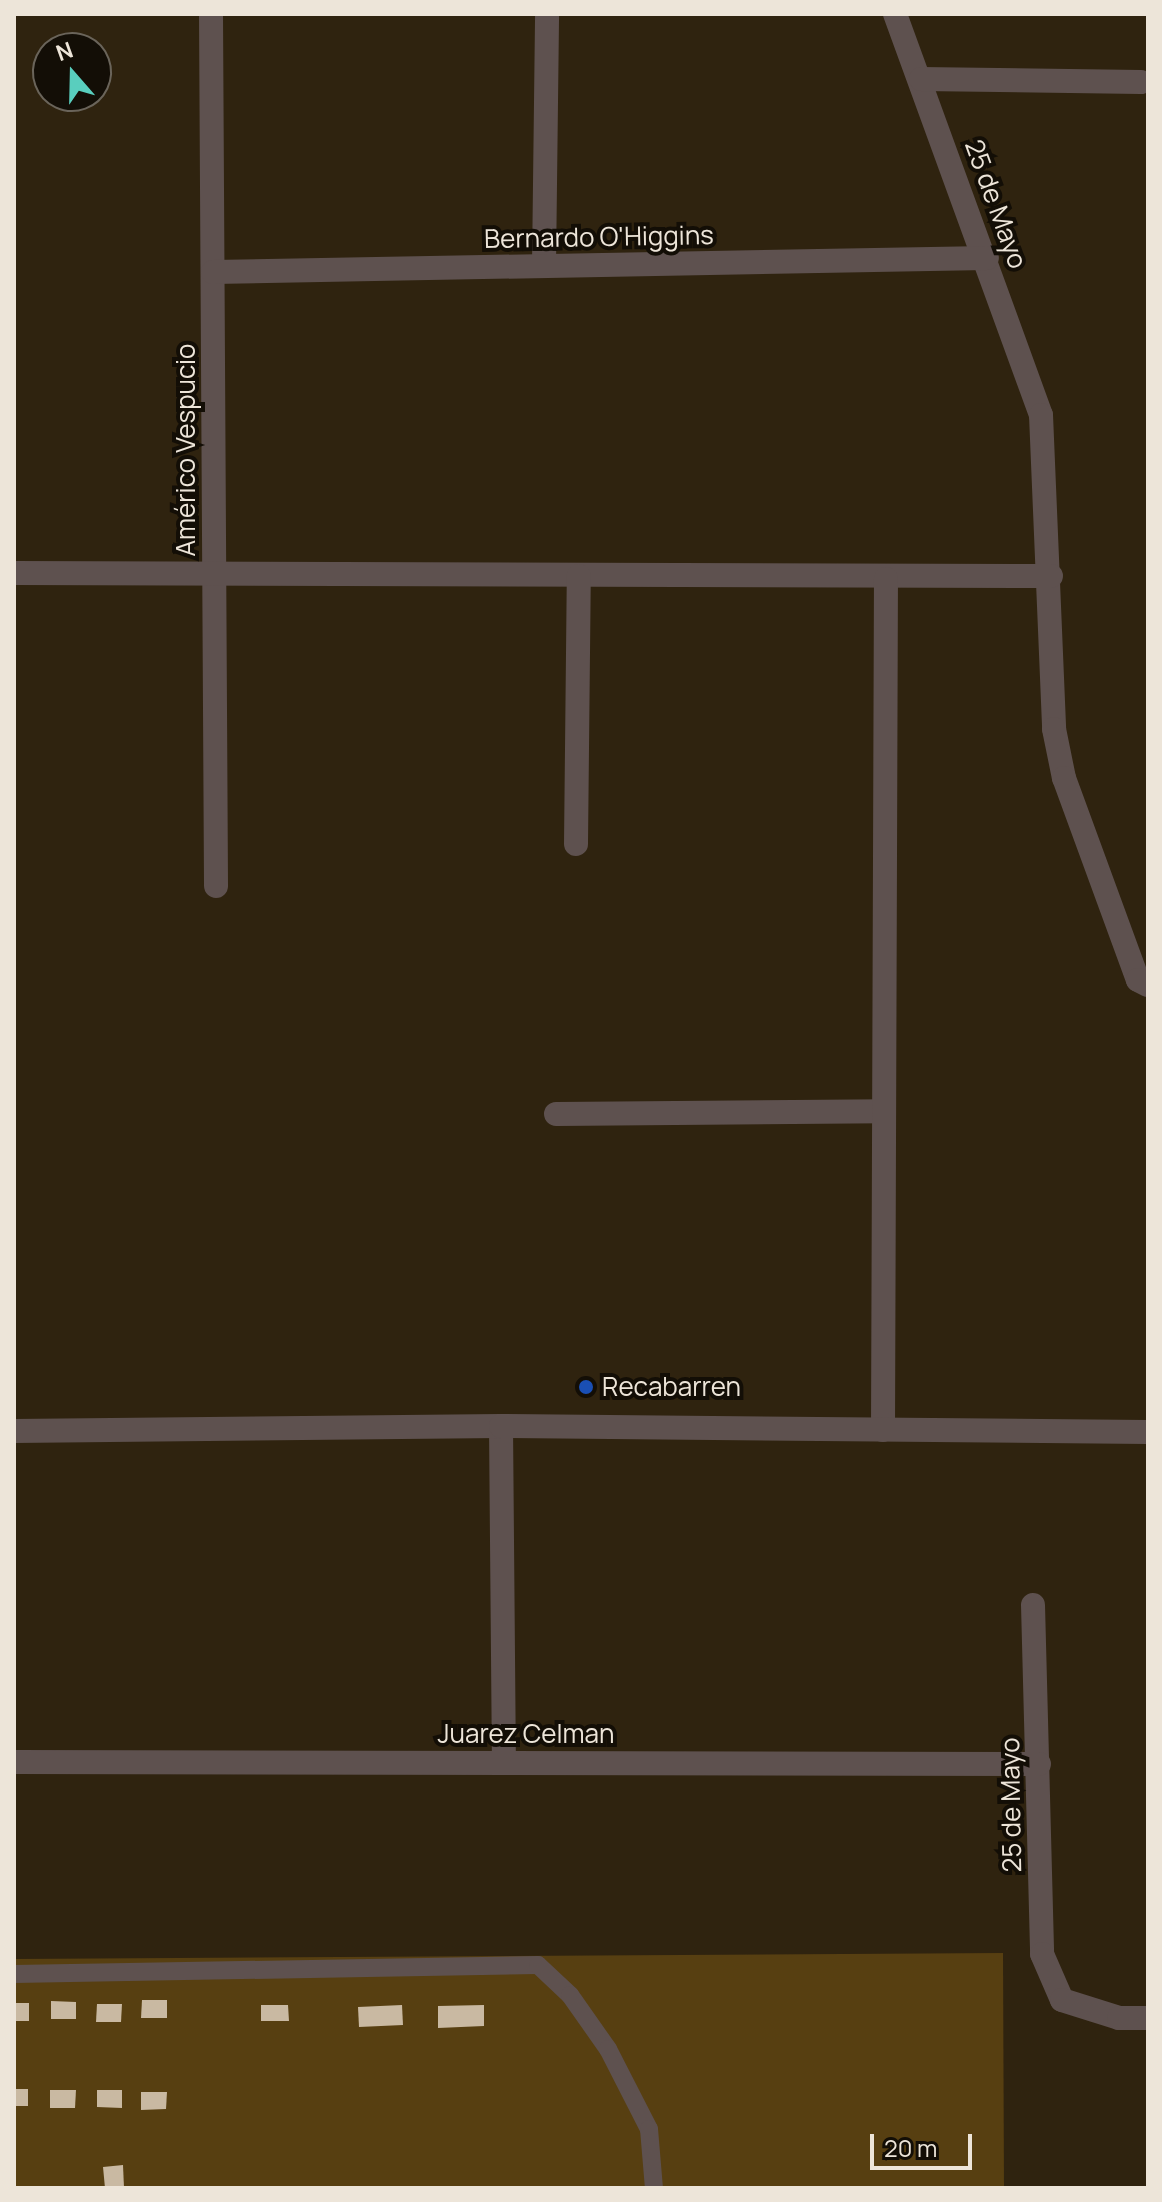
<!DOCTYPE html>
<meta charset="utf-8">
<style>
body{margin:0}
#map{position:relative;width:1162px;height:2202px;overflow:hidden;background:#2f230f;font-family:Manrope,sans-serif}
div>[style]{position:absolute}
.green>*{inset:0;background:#573f11}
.building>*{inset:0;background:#c9b9a2}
.lane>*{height:18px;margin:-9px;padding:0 9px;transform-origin:9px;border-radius:9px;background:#5e514f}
.street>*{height:24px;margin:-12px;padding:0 12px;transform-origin:12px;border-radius:12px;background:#5e514f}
.dots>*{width:22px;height:22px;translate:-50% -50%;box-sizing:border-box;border:4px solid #130e06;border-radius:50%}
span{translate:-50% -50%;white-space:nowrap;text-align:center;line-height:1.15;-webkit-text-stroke:8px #130e06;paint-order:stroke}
.street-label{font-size:26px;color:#ede5d9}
.poi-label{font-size:26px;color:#ede5d9}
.left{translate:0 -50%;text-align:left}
.frame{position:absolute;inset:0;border:16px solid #ede5d9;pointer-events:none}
.north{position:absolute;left:32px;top:32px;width:80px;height:80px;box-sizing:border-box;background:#130e06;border:2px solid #6a645a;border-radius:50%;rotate:340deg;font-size:22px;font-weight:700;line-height:32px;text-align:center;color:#ede5d9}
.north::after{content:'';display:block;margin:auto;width:28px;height:36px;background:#59cebe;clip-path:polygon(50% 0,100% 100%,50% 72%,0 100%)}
.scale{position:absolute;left:870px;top:2134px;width:102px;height:36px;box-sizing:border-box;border:4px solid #ede5d9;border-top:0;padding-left:10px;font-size:24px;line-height:28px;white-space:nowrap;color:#ede5d9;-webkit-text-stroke:6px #130e06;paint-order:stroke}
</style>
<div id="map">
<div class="green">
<i style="clip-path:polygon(1003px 1953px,1004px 2188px,14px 2188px,14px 1959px)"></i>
</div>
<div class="building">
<i style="clip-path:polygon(142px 2000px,167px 2000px,167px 2018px,141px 2018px)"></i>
<i style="clip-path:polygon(51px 2001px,76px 2002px,76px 2019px,51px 2019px)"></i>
<i style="clip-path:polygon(14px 2003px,29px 2003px,29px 2021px,14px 2021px)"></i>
<i style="clip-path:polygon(97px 2004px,122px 2004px,121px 2022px,96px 2022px)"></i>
<i style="clip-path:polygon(261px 2005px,288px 2005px,289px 2021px,261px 2021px)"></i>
<i style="clip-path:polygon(402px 2005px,403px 2025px,359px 2027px,358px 2007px)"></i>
<i style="clip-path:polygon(484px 2005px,484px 2026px,438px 2028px,438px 2006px)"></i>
<i style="clip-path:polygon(14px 2089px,28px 2089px,28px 2106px,14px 2106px)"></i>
<i style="clip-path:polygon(50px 2090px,76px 2090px,75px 2108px,50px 2108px)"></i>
<i style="clip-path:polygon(97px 2090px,122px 2090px,122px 2108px,97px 2107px)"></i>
<i style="clip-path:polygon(141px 2092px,167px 2092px,166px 2109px,141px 2110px)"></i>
<i style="clip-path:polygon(123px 2165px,124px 2188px,105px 2188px,103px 2167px)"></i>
</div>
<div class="lane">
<i style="left:14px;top:1974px;width:524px;rotate:-0.98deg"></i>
<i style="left:538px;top:1965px;width:44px;rotate:43.2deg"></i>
<i style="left:570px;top:1995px;width:66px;rotate:54.9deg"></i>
<i style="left:608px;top:2049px;width:90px;rotate:62.9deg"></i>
<i style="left:649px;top:2129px;width:59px;rotate:85.2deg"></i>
</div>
<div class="street">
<i style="left:211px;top:14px;width:872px;rotate:89.67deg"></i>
<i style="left:895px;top:14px;width:427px;rotate:70deg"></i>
<i style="left:1041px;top:415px;width:314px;rotate:87.6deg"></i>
<i style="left:1054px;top:729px;width:50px;rotate:78.5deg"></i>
<i style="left:1064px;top:778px;width:215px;rotate:69.9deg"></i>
<i style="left:1138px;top:980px;width:11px;rotate:27deg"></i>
<i style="left:921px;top:79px;width:220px;rotate:0.8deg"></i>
<i style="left:544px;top:266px;width:252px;rotate:-89.3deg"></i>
<i style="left:213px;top:272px;width:774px;rotate:-1.04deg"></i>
<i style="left:14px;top:573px;width:1037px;rotate:0.17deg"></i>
<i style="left:576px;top:844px;width:268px;rotate:-89.4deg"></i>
<i style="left:556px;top:1114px;width:327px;rotate:-0.5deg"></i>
<i style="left:501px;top:1426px;width:336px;rotate:89.5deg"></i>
<i style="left:883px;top:1430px;width:851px;rotate:-89.8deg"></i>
<i style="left:14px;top:1431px;width:487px;rotate:-0.6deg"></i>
<i style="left:501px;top:1426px;width:647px;rotate:0.53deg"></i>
<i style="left:1033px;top:1605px;width:349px;rotate:88.5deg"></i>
<i style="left:1042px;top:1954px;width:50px;rotate:66.5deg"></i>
<i style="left:1062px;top:2000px;width:60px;rotate:17.5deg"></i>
<i style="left:1119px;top:2018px;width:29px"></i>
<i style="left:14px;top:1762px;width:1025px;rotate:0.11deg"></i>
</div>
<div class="dots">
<i style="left:586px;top:1387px;background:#1a4fb4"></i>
</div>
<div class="street-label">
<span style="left:996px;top:204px;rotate:70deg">25 de Mayo</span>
<span style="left:599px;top:237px;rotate:-1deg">Bernardo O'Higgins</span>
<span style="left:186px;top:450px;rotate:-90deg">Américo Vespucio</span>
<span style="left:526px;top:1734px">Juarez Celman</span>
<span style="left:1011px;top:1805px;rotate:-91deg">25 de Mayo</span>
</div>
<div class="poi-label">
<span class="left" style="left:602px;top:1387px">Recabarren</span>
</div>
<div class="frame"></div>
<div class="north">N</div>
<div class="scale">20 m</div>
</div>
